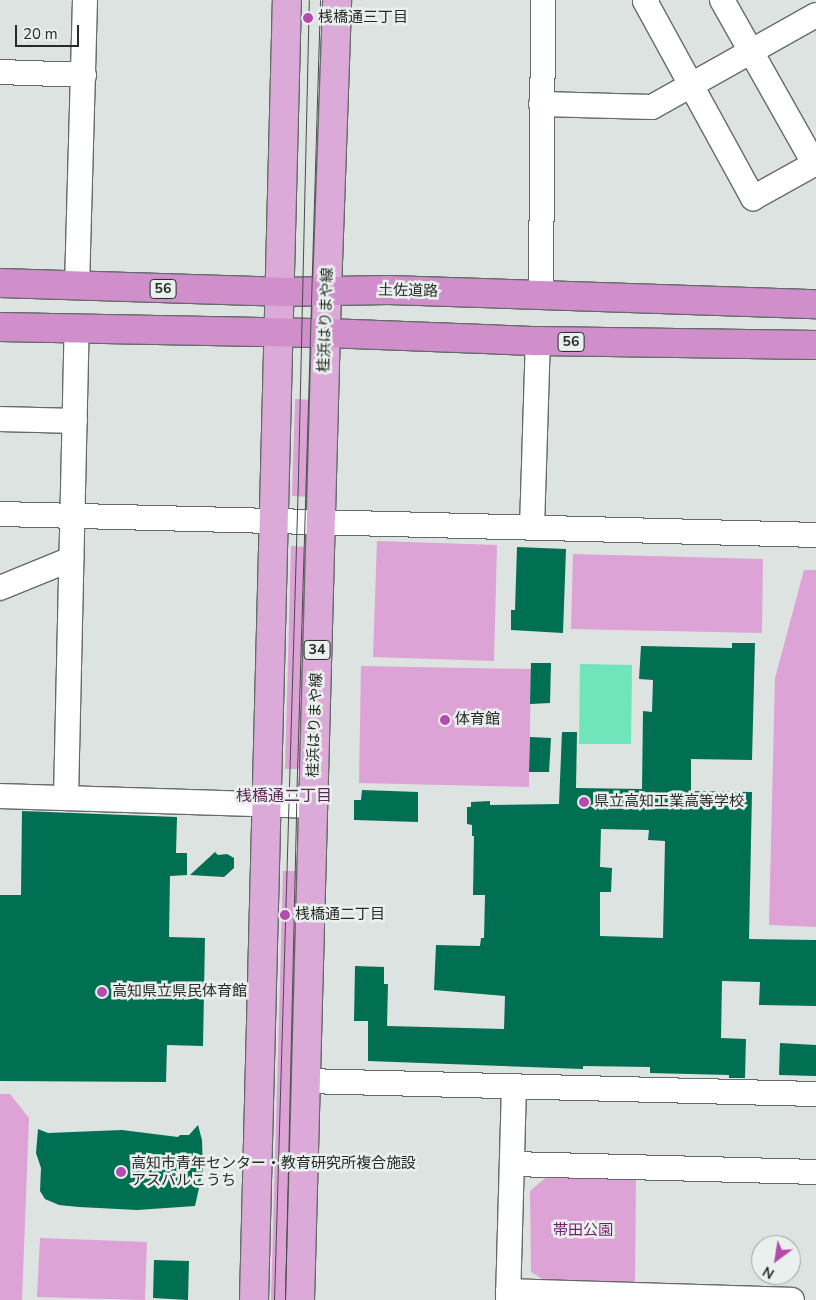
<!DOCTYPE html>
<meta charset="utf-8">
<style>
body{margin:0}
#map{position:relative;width:816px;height:1300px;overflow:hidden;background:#dde3e0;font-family:"Nunito Sans","Noto Sans JP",sans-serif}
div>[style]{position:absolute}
.green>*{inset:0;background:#dda3d6}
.water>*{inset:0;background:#70e4ba}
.building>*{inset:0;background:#006f52}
.roads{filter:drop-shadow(1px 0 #666b69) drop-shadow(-1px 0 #666b69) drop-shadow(0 1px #666b69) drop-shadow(0 -1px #666b69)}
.minor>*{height:24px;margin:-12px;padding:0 12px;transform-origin:12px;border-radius:12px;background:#fff}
.primary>*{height:28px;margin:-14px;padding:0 14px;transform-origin:14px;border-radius:14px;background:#dcaad8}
.trunk>*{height:28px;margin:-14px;padding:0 14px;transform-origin:14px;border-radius:14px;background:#d08ecb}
.tram>*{height:1px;margin:-0.5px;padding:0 0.5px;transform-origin:0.5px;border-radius:0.5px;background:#484b4a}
.dots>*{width:14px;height:14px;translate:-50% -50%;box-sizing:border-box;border:2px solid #eaf0ed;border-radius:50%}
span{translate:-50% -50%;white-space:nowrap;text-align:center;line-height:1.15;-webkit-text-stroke:5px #eaf0ed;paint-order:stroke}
.shield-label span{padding:1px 4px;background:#eaf0ed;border:1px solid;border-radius:4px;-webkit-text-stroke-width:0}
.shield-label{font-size:14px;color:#272a29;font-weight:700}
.poi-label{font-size:15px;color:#272a29}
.left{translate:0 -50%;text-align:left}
.street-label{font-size:15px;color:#272a29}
.park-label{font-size:15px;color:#731d6e}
.neighbourhood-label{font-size:16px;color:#5c2858}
.north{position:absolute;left:751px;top:1235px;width:50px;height:50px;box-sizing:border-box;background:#eaf0ed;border:1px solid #9ca19f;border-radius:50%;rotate:211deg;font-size:14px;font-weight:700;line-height:20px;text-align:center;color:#272a29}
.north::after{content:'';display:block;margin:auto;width:18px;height:22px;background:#b54bad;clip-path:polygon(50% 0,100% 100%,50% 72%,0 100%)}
.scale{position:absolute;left:15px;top:25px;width:64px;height:22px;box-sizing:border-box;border:2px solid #272a29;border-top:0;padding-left:6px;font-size:15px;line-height:18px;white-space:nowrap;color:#272a29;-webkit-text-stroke:4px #eaf0ed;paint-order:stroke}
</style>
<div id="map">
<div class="green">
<i style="clip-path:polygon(295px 399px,315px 400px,313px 497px,292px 496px)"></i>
<i style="clip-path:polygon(377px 541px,497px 545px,494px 661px,373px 657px)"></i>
<i style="clip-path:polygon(291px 546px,309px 547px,303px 769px,285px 769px)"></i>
<i style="clip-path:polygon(573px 554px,763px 559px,762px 633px,571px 629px)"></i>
<i style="clip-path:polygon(804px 570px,816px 570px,816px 927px,769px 925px,775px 678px)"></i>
<i style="clip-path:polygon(361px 666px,531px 669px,529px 787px,359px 783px)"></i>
<i style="clip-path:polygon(283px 871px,301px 871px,289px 1300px,271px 1300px)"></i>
<i style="clip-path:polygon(0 1094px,10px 1094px,29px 1118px,22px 1300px,0 1300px)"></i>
<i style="clip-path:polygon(549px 1175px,636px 1178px,635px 1288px,549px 1283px,531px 1272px,530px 1191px)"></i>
<i style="clip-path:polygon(40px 1238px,147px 1242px,145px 1300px,37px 1297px)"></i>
</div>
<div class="water">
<i style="clip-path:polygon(580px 664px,632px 665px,631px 744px,579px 744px)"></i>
</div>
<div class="building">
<i style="clip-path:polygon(517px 547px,566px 549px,563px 633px,511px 630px,511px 610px,515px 610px)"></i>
<i style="clip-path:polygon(evenodd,732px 643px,755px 643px,752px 760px,691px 759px,691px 791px,752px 792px,749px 939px,816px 940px,816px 1006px,759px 1005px,760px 982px,722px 981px,721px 1038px,746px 1039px,745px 1078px,729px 1078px,729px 1075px,650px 1073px,650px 1067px,583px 1066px,583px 1069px,368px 1061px,368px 1021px,354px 1021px,355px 966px,384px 967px,384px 984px,388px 984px,387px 1026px,504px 1029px,505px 996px,434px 990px,436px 945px,480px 946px,481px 938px,484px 938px,485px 895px,473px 895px,474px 836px,472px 836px,472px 825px,467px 824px,467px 807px,471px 807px,471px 802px,490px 801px,490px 805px,559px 804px,562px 732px,577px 732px,576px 788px,642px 789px,643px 711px,652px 712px,653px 680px,639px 679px,641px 646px,732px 648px,732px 643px,601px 829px,649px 830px,648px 840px,665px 841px,663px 938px,600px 936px,600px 892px,611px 892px,612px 868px,600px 867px,601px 829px)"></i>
<i style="clip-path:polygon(531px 663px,551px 663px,550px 703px,530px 704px)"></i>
<i style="clip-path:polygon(530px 737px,551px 738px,549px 772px,529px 772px)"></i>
<i style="clip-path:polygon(362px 790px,418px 792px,418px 822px,354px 820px,354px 800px,361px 800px)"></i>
<i style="clip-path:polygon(22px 811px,177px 817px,176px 853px,187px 853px,187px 875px,170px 876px,169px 937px,205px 938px,203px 1046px,167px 1045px,166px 1082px,0 1081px,0 895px,21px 895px)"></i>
<i style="clip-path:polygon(215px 852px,218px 855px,227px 854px,234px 858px,234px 868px,224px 877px,190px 875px)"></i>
<i style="clip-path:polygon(780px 1043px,816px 1045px,816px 1076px,779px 1075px)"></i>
<i style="clip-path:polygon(198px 1125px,202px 1140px,203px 1170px,195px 1206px,137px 1210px,79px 1207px,59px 1205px,45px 1199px,40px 1191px,41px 1168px,36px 1153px,38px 1129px,48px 1133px,122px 1130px,178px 1137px,180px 1135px,189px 1135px)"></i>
<i style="clip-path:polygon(154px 1260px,189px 1261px,188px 1300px,153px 1298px)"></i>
</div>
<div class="roads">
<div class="minor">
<i style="left:647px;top:0;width:2px;rotate:153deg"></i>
<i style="left:645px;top:1px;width:225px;rotate:61.3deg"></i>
<i style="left:753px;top:198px;width:72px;rotate:-29.1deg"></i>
<i style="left:722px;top:0;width:187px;rotate:60.6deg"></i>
<i style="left:0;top:72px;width:84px;rotate:2deg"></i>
<i style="left:541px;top:104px;width:111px;rotate:1.5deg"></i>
<i style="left:652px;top:107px;width:188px;rotate:-29.3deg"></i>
<i style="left:77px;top:286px;width:286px;rotate:-88.4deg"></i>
<i style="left:541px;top:295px;width:295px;rotate:-89.6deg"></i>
<i style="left:0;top:419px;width:75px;rotate:1.5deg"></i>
<i style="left:0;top:514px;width:816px;rotate:1.47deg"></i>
<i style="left:532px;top:528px;width:187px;rotate:-88.2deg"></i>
<i style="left:0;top:588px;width:77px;rotate:-22.2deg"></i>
<i style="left:0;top:796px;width:313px;rotate:1.8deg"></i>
<i style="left:66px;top:798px;width:469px;rotate:-88.7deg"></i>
<i style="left:305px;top:1081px;width:511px;rotate:1.46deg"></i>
<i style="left:512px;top:1164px;width:304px;rotate:1.5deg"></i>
<i style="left:508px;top:1291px;width:284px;rotate:1.8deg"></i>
<i style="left:508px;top:1300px;width:213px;rotate:-88.4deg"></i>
</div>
<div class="primary">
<i style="left:254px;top:1300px;width:1300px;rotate:-88.55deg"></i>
<i style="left:300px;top:1300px;width:1009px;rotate:-88.47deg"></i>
<i style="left:327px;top:291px;width:291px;rotate:-88deg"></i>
</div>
<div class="trunk">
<i style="left:0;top:283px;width:280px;rotate:1.8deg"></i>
<i style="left:280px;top:292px;width:108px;rotate:-1.1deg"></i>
<i style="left:388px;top:290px;width:428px;rotate:1.9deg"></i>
<i style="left:0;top:327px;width:326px;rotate:1.1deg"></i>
<i style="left:326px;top:333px;width:212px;rotate:2.2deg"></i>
<i style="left:538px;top:341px;width:278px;rotate:0.8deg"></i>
</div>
</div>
<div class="tram">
<i style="left:274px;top:1300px;width:824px;rotate:-88.33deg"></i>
<i style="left:298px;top:476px;width:476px;rotate:-88.7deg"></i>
<i style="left:285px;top:1300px;width:495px;rotate:-88.7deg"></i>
<i style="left:296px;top:805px;width:805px;rotate:-88.29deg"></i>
</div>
<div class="dots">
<i style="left:308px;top:18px;background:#b54bad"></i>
<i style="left:445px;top:720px;background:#b54bad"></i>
<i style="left:584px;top:802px;background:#b54bad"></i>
<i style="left:285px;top:915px;background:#b54bad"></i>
<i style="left:102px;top:992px;background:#b54bad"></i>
<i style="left:121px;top:1172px;background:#b54bad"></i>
</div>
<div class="shield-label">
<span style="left:163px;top:289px">56</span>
<span style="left:571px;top:342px">56</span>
<span style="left:317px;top:650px">34</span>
</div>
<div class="poi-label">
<span class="left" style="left:318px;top:18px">桟橋通三丁目</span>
<span class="left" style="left:455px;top:720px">体育館</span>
<span class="left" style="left:594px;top:802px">県立高知工業高等学校</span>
<span class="left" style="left:295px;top:915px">桟橋通二丁目</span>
<span class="left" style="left:112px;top:992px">高知県立県民体育館</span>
<span class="left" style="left:131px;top:1172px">高知市青年センター・教育研究所複合施設<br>アスパルこうち</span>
</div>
<div class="street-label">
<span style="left:408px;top:291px;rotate:1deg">土佐道路</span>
<span style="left:326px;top:320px;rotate:-88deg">桂浜はりまや線</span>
<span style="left:315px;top:725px;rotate:-88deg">桂浜はりまや線</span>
</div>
<div class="park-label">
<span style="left:583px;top:1231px">帯田公園</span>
</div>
<div class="neighbourhood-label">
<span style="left:284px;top:796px">桟橋通二丁目</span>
</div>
<div class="north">N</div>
<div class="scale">20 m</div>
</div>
